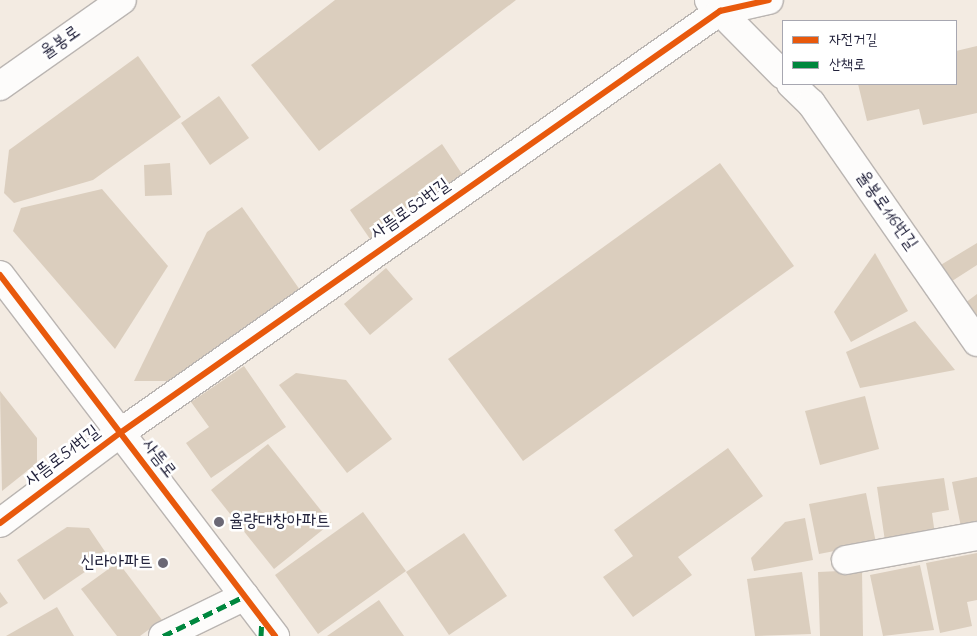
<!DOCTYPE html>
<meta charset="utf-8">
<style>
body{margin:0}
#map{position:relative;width:977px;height:636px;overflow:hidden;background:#f3ebe2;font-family:"Indie Flower","Poor Story",sans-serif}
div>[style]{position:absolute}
.building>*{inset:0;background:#dbcebe}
.roads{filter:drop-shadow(1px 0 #bab5b2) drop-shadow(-1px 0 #bab5b2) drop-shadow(0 1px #bab5b2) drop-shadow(0 -1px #bab5b2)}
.minor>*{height:28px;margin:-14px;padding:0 14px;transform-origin:14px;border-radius:14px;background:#fdfcfb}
.quiet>*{height:5px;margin-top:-2.5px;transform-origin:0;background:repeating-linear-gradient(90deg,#00873e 0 10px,transparent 0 15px)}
.cycleway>*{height:6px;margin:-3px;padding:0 3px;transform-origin:3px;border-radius:3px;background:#e8590c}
.dots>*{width:14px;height:14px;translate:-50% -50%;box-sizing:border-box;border:2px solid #fff;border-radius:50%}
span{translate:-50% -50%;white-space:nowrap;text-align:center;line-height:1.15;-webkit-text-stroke:5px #fff;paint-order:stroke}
.street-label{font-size:18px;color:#22223b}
.poi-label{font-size:18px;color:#22223b}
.left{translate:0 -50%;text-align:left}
.right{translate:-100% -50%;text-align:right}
.legend{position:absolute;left:782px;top:20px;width:175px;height:65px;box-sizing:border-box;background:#fff;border:1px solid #a7a7b1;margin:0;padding:6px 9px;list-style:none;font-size:15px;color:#22223b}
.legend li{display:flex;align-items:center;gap:10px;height:25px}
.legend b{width:25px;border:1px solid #a7a7b1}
</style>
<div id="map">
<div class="building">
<i style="clip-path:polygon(335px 0,516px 0,319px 151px,251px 65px)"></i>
<i style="clip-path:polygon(977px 46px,977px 113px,923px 125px,919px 109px,867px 121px,858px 84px,956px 84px,956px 51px)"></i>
<i style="clip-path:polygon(138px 56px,181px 117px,93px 180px,14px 203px,4px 193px,9px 150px)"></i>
<i style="clip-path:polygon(219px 96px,249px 138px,210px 165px,181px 123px)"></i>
<i style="clip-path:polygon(442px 144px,462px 174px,370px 239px,350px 210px)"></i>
<i style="clip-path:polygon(170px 163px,172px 195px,145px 196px,144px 165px)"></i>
<i style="clip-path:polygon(720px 163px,794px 266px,523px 461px,448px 359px)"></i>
<i style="clip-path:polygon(102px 189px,168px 266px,115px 349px,13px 231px,21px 208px)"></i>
<i style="clip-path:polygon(242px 207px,300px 290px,172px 381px,134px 381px,207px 232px)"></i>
<i style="clip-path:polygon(977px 243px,977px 265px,949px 283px,939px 266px)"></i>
<i style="clip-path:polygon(875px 253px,908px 311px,851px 342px,834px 312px)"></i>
<i style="clip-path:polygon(386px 268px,413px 299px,370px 335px,344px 304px)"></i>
<i style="clip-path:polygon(977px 294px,977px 318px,965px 303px)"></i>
<i style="clip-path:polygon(915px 321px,955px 370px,860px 388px,846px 352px)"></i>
<i style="clip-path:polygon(244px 366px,286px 427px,211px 478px,186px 443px,209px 427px,191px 402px)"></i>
<i style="clip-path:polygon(296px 373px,346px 380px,392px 439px,347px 473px,279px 385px)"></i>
<i style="clip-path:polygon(0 391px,37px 438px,37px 463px,2px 491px)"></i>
<i style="clip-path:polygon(865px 396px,879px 449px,820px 465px,805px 411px)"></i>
<i style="clip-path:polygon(268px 444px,331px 523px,274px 569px,211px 490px)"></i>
<i style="clip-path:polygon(728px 448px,763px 496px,678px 557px,692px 575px,633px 617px,603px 577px,633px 556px,614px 530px)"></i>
<i style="clip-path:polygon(977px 477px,977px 524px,961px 527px,952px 482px)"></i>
<i style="clip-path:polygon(944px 478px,949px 510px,932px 513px,935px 535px,885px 541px,877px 487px)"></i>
<i style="clip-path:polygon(866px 493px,876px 543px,819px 554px,809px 504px)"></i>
<i style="clip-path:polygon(363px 512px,406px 571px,318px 634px,275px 575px)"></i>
<i style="clip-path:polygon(805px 518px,813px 560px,754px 571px,751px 558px,785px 522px)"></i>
<i style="clip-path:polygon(67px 527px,89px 528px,108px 556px,44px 600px,17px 560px)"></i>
<i style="clip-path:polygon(464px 533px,507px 596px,449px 635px,406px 572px)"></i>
<i style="clip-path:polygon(977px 553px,977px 600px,967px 602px,972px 626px,940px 633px,926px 563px)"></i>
<i style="clip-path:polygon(118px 562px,162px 620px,140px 636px,117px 636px,81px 589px)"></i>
<i style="clip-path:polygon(920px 565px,934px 630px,883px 636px,870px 575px)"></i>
<i style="clip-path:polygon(862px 570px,863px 636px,820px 636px,818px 572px)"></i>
<i style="clip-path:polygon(802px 572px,811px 634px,755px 636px,747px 579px)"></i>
<i style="clip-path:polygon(0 592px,8px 603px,0 608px)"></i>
<i style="clip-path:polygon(379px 600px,404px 636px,327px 636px)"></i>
<i style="clip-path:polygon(57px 607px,74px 636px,6px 636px)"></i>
</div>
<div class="roads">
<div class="minor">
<i style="left:709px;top:0;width:105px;rotate:45.4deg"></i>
<i style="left:791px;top:84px;width:28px;rotate:44deg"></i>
<i style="left:811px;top:103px;width:291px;rotate:55.2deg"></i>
<i style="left:0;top:86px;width:149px;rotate:-35.2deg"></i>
<i style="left:0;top:275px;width:454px;rotate:52.7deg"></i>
<i style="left:0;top:523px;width:150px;rotate:-36.9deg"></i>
<i style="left:120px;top:433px;width:734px;rotate:-35.12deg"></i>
<i style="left:720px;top:11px;width:50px;rotate:-12.7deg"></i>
<i style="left:846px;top:560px;width:133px;rotate:-10.4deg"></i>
<i style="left:163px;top:636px;width:91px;rotate:-26deg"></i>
</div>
</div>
<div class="quiet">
<i style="left:163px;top:636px;width:91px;rotate:-26deg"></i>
<i style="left:261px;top:636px;width:17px;rotate:-87deg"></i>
</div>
<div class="cycleway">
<i style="left:0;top:275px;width:454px;rotate:52.7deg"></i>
<i style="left:0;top:523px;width:150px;rotate:-36.9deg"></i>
<i style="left:120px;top:433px;width:734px;rotate:-35.12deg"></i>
<i style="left:720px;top:11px;width:50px;rotate:-12.7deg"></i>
</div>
<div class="dots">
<i style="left:219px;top:522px;background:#6b6875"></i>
<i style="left:163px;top:563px;background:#6b6875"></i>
</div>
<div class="street-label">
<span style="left:61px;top:43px;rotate:-35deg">율봉로</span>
<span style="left:411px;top:210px;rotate:-35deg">사뜸로52번길</span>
<span style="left:886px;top:211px;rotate:55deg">율봉로116번길</span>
<span style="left:63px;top:457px;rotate:-37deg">사뜸로51번길</span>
<span style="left:158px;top:459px;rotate:52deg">사뜸로</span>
</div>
<div class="poi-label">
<span class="left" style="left:229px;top:522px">율량대창아파트</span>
<span class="right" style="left:153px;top:563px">신라아파트</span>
</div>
<ul class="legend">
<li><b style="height:6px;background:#e8590c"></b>자전거길</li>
<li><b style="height:6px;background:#00873e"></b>산책로</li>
</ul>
</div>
